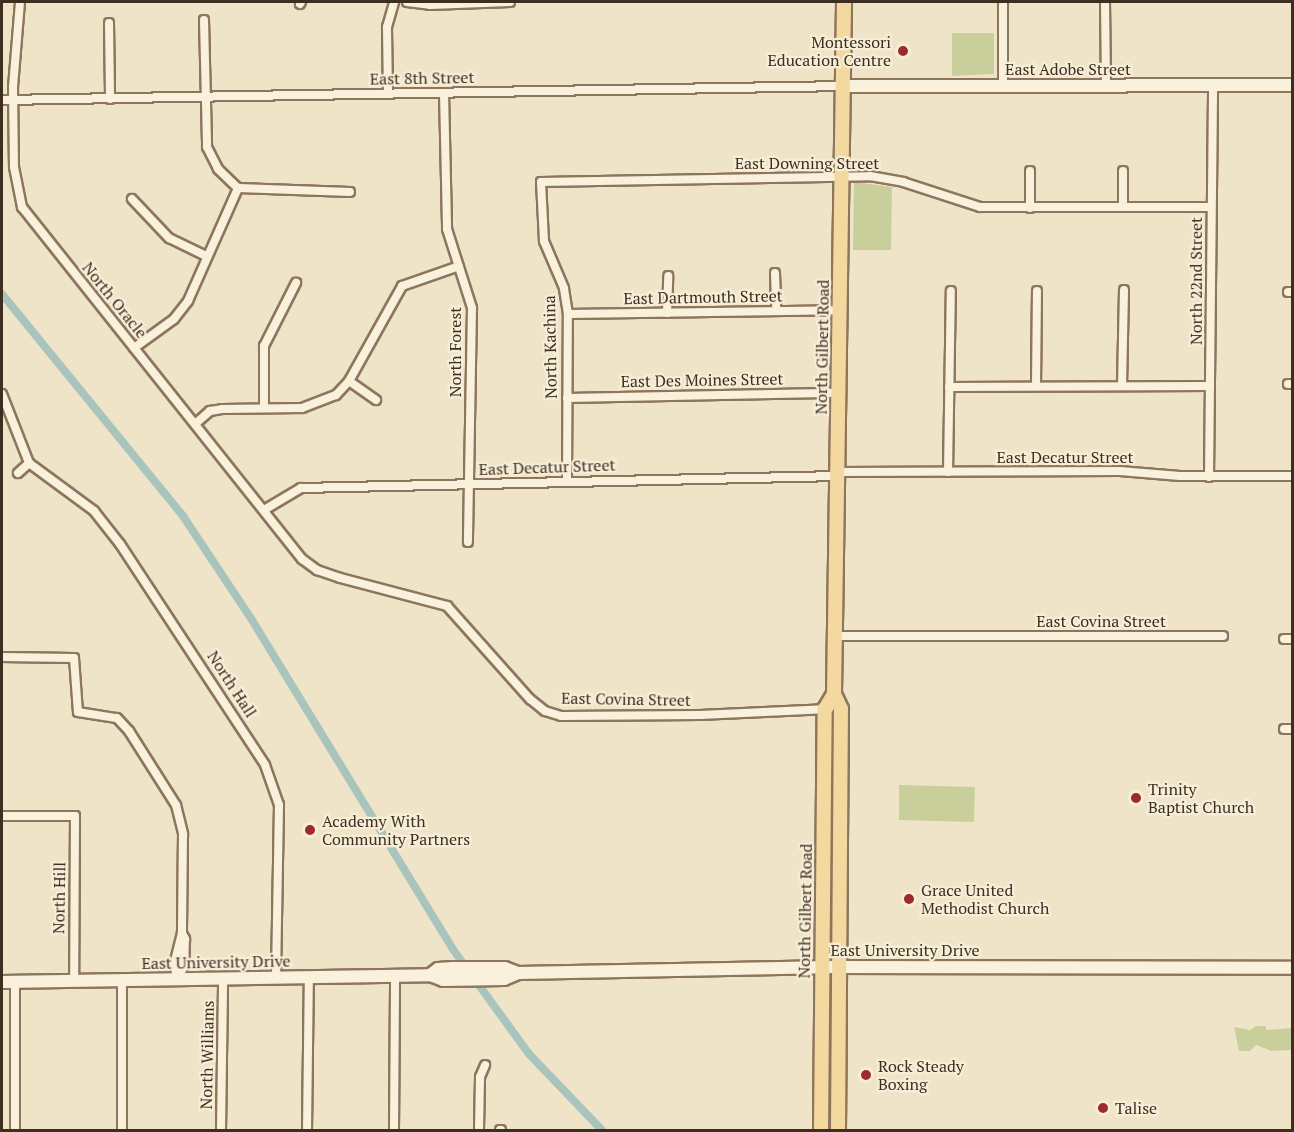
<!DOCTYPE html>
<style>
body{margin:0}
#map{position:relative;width:1294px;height:1132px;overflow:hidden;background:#f0e4c8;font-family:"PT Serif",serif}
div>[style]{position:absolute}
.green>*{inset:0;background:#c9cf9b}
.canal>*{height:8px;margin:-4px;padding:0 4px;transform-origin:4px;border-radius:4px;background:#a9c4bc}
.roads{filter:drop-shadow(2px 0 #8d765c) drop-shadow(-2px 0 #8d765c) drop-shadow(0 2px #8d765c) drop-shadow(0 -2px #8d765c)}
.street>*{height:8px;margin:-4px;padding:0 4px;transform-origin:4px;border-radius:4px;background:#faf1dc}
.secondary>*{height:12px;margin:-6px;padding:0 6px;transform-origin:6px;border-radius:6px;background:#faf1dc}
.primary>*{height:14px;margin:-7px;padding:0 7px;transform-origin:7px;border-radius:7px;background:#f3d9a0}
.dots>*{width:16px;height:16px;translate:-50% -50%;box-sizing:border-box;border:3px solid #f7eed8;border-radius:50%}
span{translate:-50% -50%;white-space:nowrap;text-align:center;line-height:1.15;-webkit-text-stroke:4.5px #f7eed8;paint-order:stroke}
.poi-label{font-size:16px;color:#3d2e20}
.right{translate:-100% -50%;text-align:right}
.left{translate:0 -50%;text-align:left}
.street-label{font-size:16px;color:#3d2e20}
.frame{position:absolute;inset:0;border:3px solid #3d2e20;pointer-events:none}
</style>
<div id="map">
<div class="green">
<i style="clip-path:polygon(952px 33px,994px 33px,994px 74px,952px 76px)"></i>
<i style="clip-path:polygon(854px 182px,892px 187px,891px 250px,853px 250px)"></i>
<i style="clip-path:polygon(899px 785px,975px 787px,974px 822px,899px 820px)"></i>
<i style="clip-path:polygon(1256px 1026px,1266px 1026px,1266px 1030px,1292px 1028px,1292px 1050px,1272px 1051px,1256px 1045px,1250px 1051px,1239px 1051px,1234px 1027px,1250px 1030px)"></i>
</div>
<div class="canal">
<i style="left:2px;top:294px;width:286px;rotate:50.8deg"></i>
<i style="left:183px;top:516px;width:125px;rotate:56.4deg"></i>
<i style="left:252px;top:620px;width:384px;rotate:58.6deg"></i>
<i style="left:452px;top:948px;width:131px;rotate:54deg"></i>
<i style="left:529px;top:1054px;width:105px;rotate:46.2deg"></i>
</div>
<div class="roads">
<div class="street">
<i style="left:20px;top:2px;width:85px;rotate:94.7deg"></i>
<i style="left:13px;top:87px;width:80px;rotate:89.3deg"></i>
<i style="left:14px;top:167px;width:41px;rotate:78.7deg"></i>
<i style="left:22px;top:207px;width:450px;rotate:51.5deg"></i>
<i style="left:302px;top:559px;width:19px;rotate:36deg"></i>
<i style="left:317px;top:570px;width:24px;rotate:19deg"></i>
<i style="left:340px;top:578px;width:111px;rotate:14.7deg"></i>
<i style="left:447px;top:606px;width:125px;rotate:48.3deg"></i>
<i style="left:530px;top:699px;width:19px;rotate:39deg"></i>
<i style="left:545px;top:711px;width:17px;rotate:17deg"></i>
<i style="left:561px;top:716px;width:139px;rotate:-0.4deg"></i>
<i style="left:700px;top:715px;width:129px;rotate:-2.7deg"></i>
<i style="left:407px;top:2px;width:23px;rotate:7deg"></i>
<i style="left:430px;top:5px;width:80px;rotate:-2.1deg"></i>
<i style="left:1003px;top:2px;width:84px;rotate:90deg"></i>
<i style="left:1105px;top:2px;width:84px;rotate:89.3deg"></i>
<i style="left:300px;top:4px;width:2px;rotate:-63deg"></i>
<i style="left:204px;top:20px;width:127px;rotate:88.6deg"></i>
<i style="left:207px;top:147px;width:25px;rotate:63deg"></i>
<i style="left:218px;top:169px;width:28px;rotate:44deg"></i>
<i style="left:238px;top:188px;width:112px;rotate:2deg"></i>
<i style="left:109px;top:23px;width:76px;rotate:89.2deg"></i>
<i style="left:388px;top:93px;width:66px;rotate:-90.9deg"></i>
<i style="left:387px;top:27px;width:26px;rotate:-74deg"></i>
<i style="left:444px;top:93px;width:136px;rotate:88.7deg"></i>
<i style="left:447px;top:229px;width:83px;rotate:72.4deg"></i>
<i style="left:472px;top:308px;width:234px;rotate:91deg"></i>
<i style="left:2px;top:100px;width:841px;rotate:-0.95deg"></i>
<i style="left:1030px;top:171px;width:37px;rotate:90deg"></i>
<i style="left:1123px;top:171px;width:36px;rotate:90deg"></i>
<i style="left:132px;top:199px;width:54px;rotate:46.5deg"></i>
<i style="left:169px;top:238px;width:41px;rotate:25.9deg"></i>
<i style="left:775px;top:273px;width:38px;rotate:88deg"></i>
<i style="left:1288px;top:292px;width:4px"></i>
<i style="left:667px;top:313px;width:37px;rotate:-88deg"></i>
<i style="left:568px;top:314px;width:271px;rotate:-0.8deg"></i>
<i style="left:134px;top:348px;width:49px;rotate:-35.9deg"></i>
<i style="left:174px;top:319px;width:23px;rotate:-52deg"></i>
<i style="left:188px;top:301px;width:124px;rotate:-66.1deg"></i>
<i style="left:349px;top:381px;width:33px;rotate:35deg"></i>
<i style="left:1288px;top:384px;width:4px"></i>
<i style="left:1036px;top:386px;width:95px;rotate:-89.4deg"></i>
<i style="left:1122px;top:386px;width:96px;rotate:-88.8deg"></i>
<i style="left:949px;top:387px;width:261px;rotate:-0.2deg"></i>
<i style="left:2px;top:394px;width:74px;rotate:68.6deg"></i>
<i style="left:29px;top:463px;width:81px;rotate:36.4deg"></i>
<i style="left:94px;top:511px;width:42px;rotate:51.8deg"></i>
<i style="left:120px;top:544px;width:264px;rotate:56.7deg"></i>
<i style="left:265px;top:765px;width:42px;rotate:70.7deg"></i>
<i style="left:279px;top:805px;width:173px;rotate:91deg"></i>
<i style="left:567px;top:398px;width:271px;rotate:-1.1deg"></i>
<i style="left:264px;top:408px;width:62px;rotate:-90deg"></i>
<i style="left:264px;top:346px;width:71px;rotate:-63.1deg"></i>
<i style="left:195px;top:424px;width:20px;rotate:-41deg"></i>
<i style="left:210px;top:411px;width:12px;rotate:-9deg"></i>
<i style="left:222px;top:409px;width:80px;rotate:-0.7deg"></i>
<i style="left:302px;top:408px;width:36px;rotate:-21deg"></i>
<i style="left:336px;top:395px;width:19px;rotate:-47deg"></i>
<i style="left:349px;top:381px;width:109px;rotate:-60.8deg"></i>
<i style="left:402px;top:286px;width:60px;rotate:-19.3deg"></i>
<i style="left:837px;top:472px;width:283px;rotate:-0.2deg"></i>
<i style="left:1120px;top:471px;width:60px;rotate:4.8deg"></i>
<i style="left:1180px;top:476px;width:112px"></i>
<i style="left:948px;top:472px;width:181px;rotate:-89.1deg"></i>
<i style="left:18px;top:473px;width:15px;rotate:-42deg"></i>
<i style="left:1209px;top:477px;width:391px;rotate:-89.4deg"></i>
<i style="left:567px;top:480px;width:166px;rotate:-89.7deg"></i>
<i style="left:568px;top:314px;width:26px;rotate:-99deg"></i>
<i style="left:564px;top:288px;width:51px;rotate:-113.1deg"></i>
<i style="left:544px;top:241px;width:59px;rotate:-92.9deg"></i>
<i style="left:541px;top:182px;width:329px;rotate:-1deg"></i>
<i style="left:870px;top:176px;width:34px;rotate:10deg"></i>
<i style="left:903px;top:182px;width:81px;rotate:18deg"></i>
<i style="left:980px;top:207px;width:231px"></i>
<i style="left:264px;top:510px;width:43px;rotate:-30.7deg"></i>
<i style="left:301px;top:488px;width:536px;rotate:-1.28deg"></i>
<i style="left:835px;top:636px;width:388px"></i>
<i style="left:1284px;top:639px;width:8px"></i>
<i style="left:2px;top:657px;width:72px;rotate:0.8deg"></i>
<i style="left:74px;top:658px;width:54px;rotate:85.8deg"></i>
<i style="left:78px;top:712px;width:39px;rotate:9deg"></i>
<i style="left:117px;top:718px;width:18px;rotate:47deg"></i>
<i style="left:129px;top:731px;width:88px;rotate:57.6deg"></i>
<i style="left:176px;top:805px;width:30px;rotate:76deg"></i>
<i style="left:183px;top:834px;width:99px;rotate:90.6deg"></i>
<i style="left:182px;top:933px;width:7px;rotate:63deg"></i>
<i style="left:185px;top:939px;width:26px;rotate:92deg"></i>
<i style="left:184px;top:965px;width:16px;rotate:112deg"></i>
<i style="left:1284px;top:729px;width:8px"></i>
<i style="left:2px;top:816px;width:73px"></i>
<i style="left:75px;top:816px;width:165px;rotate:90.3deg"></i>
<i style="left:178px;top:980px;width:16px;rotate:-105deg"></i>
<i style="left:174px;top:965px;width:33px;rotate:-76deg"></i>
<i style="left:15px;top:1130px;width:148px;rotate:-90deg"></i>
<i style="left:122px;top:1130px;width:150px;rotate:-90deg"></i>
<i style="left:221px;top:1130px;width:151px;rotate:-89.2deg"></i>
<i style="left:307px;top:1130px;width:153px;rotate:-89.3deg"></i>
<i style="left:394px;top:1130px;width:154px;rotate:-89.6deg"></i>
<i style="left:479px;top:1130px;width:53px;rotate:-88.9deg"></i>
<i style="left:480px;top:1077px;width:13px;rotate:-67deg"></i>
<i style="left:500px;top:1130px;width:1px"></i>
</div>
<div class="secondary">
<i style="left:843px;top:86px;width:449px;rotate:-0.1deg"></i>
<i style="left:430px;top:975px;width:10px;rotate:-37deg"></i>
<i style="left:438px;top:969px;width:15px;rotate:-4deg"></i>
<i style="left:453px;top:968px;width:52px"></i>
<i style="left:505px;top:968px;width:14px;rotate:21deg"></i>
<i style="left:2px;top:982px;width:428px;rotate:-0.9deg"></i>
<i style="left:430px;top:975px;width:14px;rotate:21deg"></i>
<i style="left:443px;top:980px;width:61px;rotate:-0.9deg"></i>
<i style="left:504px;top:979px;width:15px;rotate:-23deg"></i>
<i style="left:518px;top:973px;width:302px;rotate:-1.1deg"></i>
<i style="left:820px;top:967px;width:472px;rotate:0.1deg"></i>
</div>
<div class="primary">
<i style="left:821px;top:1130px;width:421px;rotate:-89.5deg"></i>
<i style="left:825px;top:709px;width:17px;rotate:-59deg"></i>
<i style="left:838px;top:1130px;width:421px;rotate:-89.6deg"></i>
<i style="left:841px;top:709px;width:17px;rotate:-115deg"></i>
<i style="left:834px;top:694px;width:692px;rotate:-89.17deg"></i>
</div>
</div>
<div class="dots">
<i style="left:903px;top:51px;background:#9e2a2b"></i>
<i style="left:1136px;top:798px;background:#9e2a2b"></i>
<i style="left:310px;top:830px;background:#9e2a2b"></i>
<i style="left:909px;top:899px;background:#9e2a2b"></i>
<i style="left:866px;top:1075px;background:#9e2a2b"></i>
<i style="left:1103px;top:1108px;background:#9e2a2b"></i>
</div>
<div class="poi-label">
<span class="right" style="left:891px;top:51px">Montessori<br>Education Centre</span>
<span class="left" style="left:1148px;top:798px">Trinity<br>Baptist Church</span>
<span class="left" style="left:322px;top:830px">Academy With<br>Community Partners</span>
<span class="left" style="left:921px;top:899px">Grace United<br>Methodist Church</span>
<span class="left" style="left:878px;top:1075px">Rock Steady<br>Boxing</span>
<span class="left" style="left:1115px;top:1108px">Talise</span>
</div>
<div class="street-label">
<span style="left:1068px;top:69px">East Adobe Street</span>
<span style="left:422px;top:78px;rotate:-1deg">East 8th Street</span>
<span style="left:807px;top:163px">East Downing Street</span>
<span style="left:1196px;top:281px;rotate:-90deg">North 22nd Street</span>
<span style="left:703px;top:297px;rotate:-1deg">East Dartmouth Street</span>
<span style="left:115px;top:300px;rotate:51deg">North Oracle</span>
<span style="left:550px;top:347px;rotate:-91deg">North Kachina</span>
<span style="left:822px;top:347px;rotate:-89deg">North Gilbert Road</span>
<span style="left:455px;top:352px;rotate:-90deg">North Forest</span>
<span style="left:702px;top:380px;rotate:-1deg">East Des Moines Street</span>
<span style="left:1065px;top:457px">East Decatur Street</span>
<span style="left:547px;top:467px;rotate:-2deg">East Decatur Street</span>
<span style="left:1101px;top:621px">East Covina Street</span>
<span style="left:232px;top:684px;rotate:57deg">North Hall</span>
<span style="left:626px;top:699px;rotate:1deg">East Covina Street</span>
<span style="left:59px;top:898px;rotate:-89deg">North Hill</span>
<span style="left:805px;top:911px;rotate:-89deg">North Gilbert Road</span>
<span style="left:905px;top:950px">East University Drive</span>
<span style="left:216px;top:962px;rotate:-1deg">East University Drive</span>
<span style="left:207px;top:1055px;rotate:-89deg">North Williams</span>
</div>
<div class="frame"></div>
</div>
